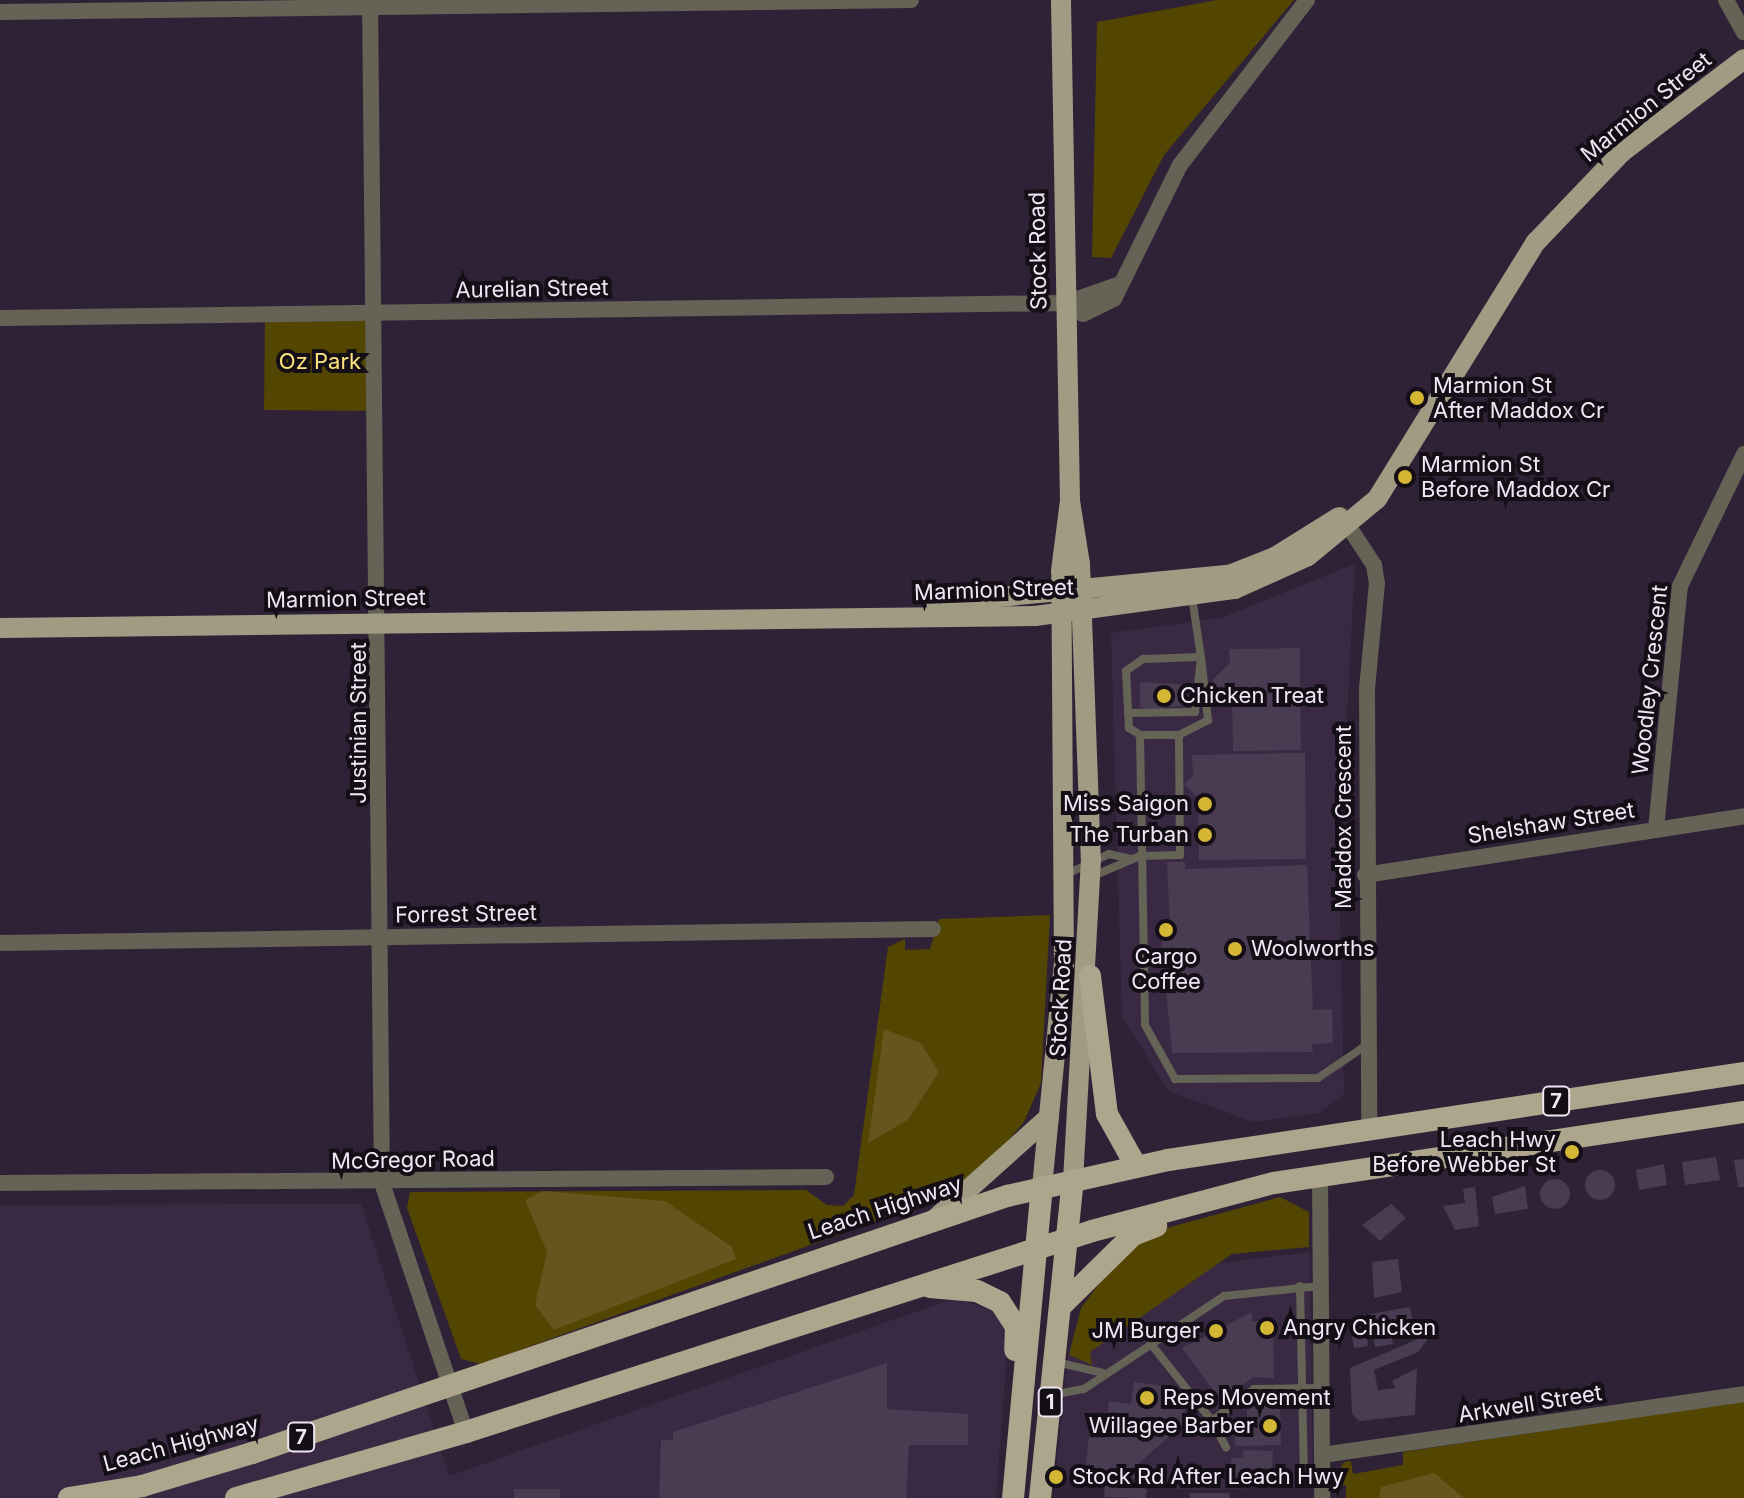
<!DOCTYPE html>
<style>
body{margin:0}
#map{position:relative;width:1744px;height:1498px;overflow:hidden;background:#2f2236;font-family:Inter,sans-serif}
div>[style]{position:absolute}
.built>*{inset:0;background:#3a2943}
.green>*{inset:0;background:#534502}
.forest>*{inset:0;background:#64561d}
.building>*{inset:0;background:#493b51}
.round{border-radius:50%}
.service>*{height:8px;margin:-4px;padding:0 4px;transform-origin:4px;border-radius:4px;background:#656256}
.minor>*{height:16px;margin:-8px;padding:0 8px;transform-origin:8px;border-radius:8px;background:#656256}
.primary>*{height:20px;margin:-10px;padding:0 10px;transform-origin:10px;border-radius:10px;background:#a19b83}
.trunk>*{height:22px;margin:-11px;padding:0 11px;transform-origin:11px;border-radius:11px;background:#ada68c}
.dots>*{width:22px;height:22px;translate:-50% -50%;box-sizing:border-box;border:4px solid #140e17;border-radius:50%}
span{translate:-50% -50%;white-space:nowrap;text-align:center;line-height:1.15;-webkit-text-stroke:8px #140e17;paint-order:stroke}
.shield-label span{padding:2px 6px;background:#140e17;border:2px solid;border-radius:6px;-webkit-text-stroke-width:0}
.shield-label{font-size:20px;color:#f0e7f5;font-weight:700}
.street-label{font-size:22px;color:#f0e7f5}
.park-label{font-size:22px;color:#fee47c}
.poi-label{font-size:22px;color:#f0e7f5}
.left{translate:0 -50%;text-align:left}
.right{translate:-100% -50%;text-align:right}
</style>
<div id="map">
<div class="built">
<i style="clip-path:polygon(1355px 564px,1339px 871px,1344px 1094px,1319px 1113px,1254px 1122px,1168px 1091px,1122px 1016px,1111px 633px,1221px 618px)"></i>
<i style="clip-path:polygon(361px 1204px,449px 1476px,955px 1298px,994px 1311px,1008px 1339px,996px 1498px,0 1498px,0 1205px)"></i>
<i style="clip-path:polygon(1310px 1252px,1313px 1487px,1192px 1490px,1055px 1480px,1069px 1347px,1090px 1349px,1209px 1264px)"></i>
</div>
<div class="green">
<i style="clip-path:polygon(1217px 0,1294px 0,1164px 155px,1111px 258px,1092px 257px,1097px 22px)"></i>
<i style="clip-path:polygon(369px 314px,376px 411px,264px 410px,265px 315px)"></i>
<i style="clip-path:polygon(1050px 915px,1041px 1083px,1024px 1122px,981px 1172px,893px 1215px,481px 1364px,461px 1359px,407px 1208px,410px 1192px,806px 1190px,827px 1205px,843px 1206px,854px 1195px,888px 947px,905px 939px,905px 950px,930px 949px,939px 919px)"></i>
<i style="clip-path:polygon(1280px 1197px,1309px 1212px,1309px 1247px,1232px 1254px,1090px 1352px,1092px 1365px,1069px 1355px,1081px 1308px,1120px 1255px,1167px 1228px)"></i>
<i style="clip-path:polygon(1744px 1401px,1744px 1498px,1346px 1498px,1346px 1485px,1331px 1484px,1344px 1462px,1351px 1461px,1353px 1474px,1403px 1465px,1403px 1452px)"></i>
</div>
<div class="forest">
<i style="clip-path:polygon(884px 1029px,921px 1043px,939px 1072px,908px 1120px,868px 1143px)"></i>
<i style="clip-path:polygon(543px 1191px,665px 1201px,732px 1247px,736px 1259px,554px 1330px,535px 1305px,547px 1252px,525px 1200px)"></i>
<i style="clip-path:polygon(1434px 1473px,1464px 1498px,1379px 1498px,1381px 1487px)"></i>
</div>
<div class="building">
<i style="clip-path:polygon(1300px 648px,1301px 750px,1233px 751px,1232px 699px,1213px 699px,1213px 679px,1230px 663px,1229px 649px)"></i>
<i style="clip-path:polygon(1140px 682px,1188px 685px,1188px 706px,1164px 707px,1164px 713px,1140px 707px)"></i>
<i style="clip-path:polygon(1305px 753px,1306px 859px,1199px 860px,1198px 798px,1184px 784px,1193px 776px,1192px 755px)"></i>
<i style="clip-path:polygon(1167px 862px,1185px 862px,1185px 869px,1307px 865px,1313px 1010px,1332px 1009px,1333px 1043px,1312px 1044px,1313px 1052px,1172px 1053px,1160px 927px,1170px 926px)"></i>
<i style="clip-path:polygon(1716px 1157px,1720px 1180px,1685px 1185px,1682px 1162px)"></i>
<i style="clip-path:polygon(1744px 1159px,1744px 1187px,1738px 1187px,1734px 1160px)"></i>
<i style="clip-path:polygon(1664px 1164px,1667px 1185px,1639px 1190px,1636px 1170px)"></i>
<i class="round" style="left:1585px;top:1170px;width:30px;height:30px"></i>
<i class="round" style="left:1540px;top:1179px;width:30px;height:30px"></i>
<i style="clip-path:polygon(1525px 1186px,1528px 1209px,1495px 1214px,1492px 1197px)"></i>
<i style="clip-path:polygon(1475px 1187px,1479px 1226px,1455px 1230px,1443px 1206px,1465px 1203px,1463px 1189px)"></i>
<i style="clip-path:polygon(1391px 1204px,1406px 1218px,1380px 1241px,1362px 1225px)"></i>
<i style="clip-path:polygon(1398px 1259px,1402px 1292px,1374px 1298px,1372px 1262px)"></i>
<i style="clip-path:polygon(1410px 1307px,1413px 1323px,1390px 1327px,1393px 1344px,1375px 1347px,1370px 1314px)"></i>
<i style="clip-path:polygon(1252px 1312px,1252px 1321px,1273px 1321px,1274px 1378px,1253px 1377px,1221px 1401px,1182px 1348px)"></i>
<i style="clip-path:polygon(1432px 1333px,1418px 1352px,1374px 1370px,1378px 1390px,1395px 1388px,1392px 1381px,1417px 1368px,1415px 1415px,1359px 1421px,1352px 1414px,1350px 1368px)"></i>
<i style="clip-path:polygon(1367px 1334px,1368px 1346px,1354px 1348px,1352px 1336px)"></i>
<i style="clip-path:polygon(887px 1363px,887px 1409px,968px 1414px,968px 1445px,909px 1445px,906px 1498px,659px 1498px,661px 1440px,673px 1440px,673px 1432px)"></i>
<i style="clip-path:polygon(1134px 1382px,1167px 1386px,1165px 1399px,1185px 1408px,1183px 1424px,1138px 1464px,1137px 1479px,1128px 1477px,1127px 1486px,1147px 1489px,1146px 1498px,1104px 1497px,1105px 1483px,1084px 1481px,1089px 1437px,1105px 1438px,1109px 1401px,1131px 1404px)"></i>
<i style="clip-path:polygon(1280px 1400px,1281px 1445px,1235px 1446px,1235px 1435px,1247px 1435px,1247px 1405px)"></i>
<i style="clip-path:polygon(1243px 1450px,1273px 1451px,1271px 1484px,1231px 1479px,1231px 1458px,1243px 1458px)"></i>
<i style="clip-path:polygon(514px 1489px,560px 1489px,560px 1498px,514px 1498px)"></i>
<i style="clip-path:polygon(1189px 1493px,1229px 1493px,1230px 1498px,1190px 1498px)"></i>
</div>
<div class="service">
<i style="left:1192px;top:597px;width:61px;rotate:81.5deg"></i>
<i style="left:1201px;top:657px;width:58px;rotate:178deg"></i>
<i style="left:1143px;top:659px;width:21px;rotate:145deg"></i>
<i style="left:1126px;top:671px;width:57px;rotate:87deg"></i>
<i style="left:1129px;top:728px;width:13px;rotate:32deg"></i>
<i style="left:1140px;top:735px;width:290px;rotate:89deg"></i>
<i style="left:1145px;top:1025px;width:62px;rotate:60.9deg"></i>
<i style="left:1175px;top:1079px;width:143px;rotate:-0.4deg"></i>
<i style="left:1318px;top:1078px;width:57px;rotate:-34.2deg"></i>
<i style="left:1128px;top:713px;width:67px;rotate:-0.9deg"></i>
<i style="left:1195px;top:712px;width:55px;rotate:-83.8deg"></i>
<i style="left:1179px;top:735px;width:33px;rotate:-27deg"></i>
<i style="left:1208px;top:720px;width:63px;rotate:-96.3deg"></i>
<i style="left:1065px;top:875px;width:49px;rotate:-25.5deg"></i>
<i style="left:1109px;top:854px;width:22px;rotate:13deg"></i>
<i style="left:1093px;top:876px;width:51px;rotate:-23.1deg"></i>
<i style="left:1140px;top:856px;width:40px;rotate:-1.4deg"></i>
<i style="left:1180px;top:855px;width:120px;rotate:-90.5deg"></i>
<i style="left:1179px;top:735px;width:39px;rotate:180deg"></i>
<i style="left:1300px;top:1286px;width:185px;rotate:88.8deg"></i>
<i style="left:1304px;top:1471px;width:17px;rotate:3deg"></i>
<i style="left:1151px;top:1344px;width:98px;rotate:51.6deg"></i>
<i style="left:1212px;top:1421px;width:53px;rotate:-37.3deg"></i>
<i style="left:1254px;top:1389px;width:67px;rotate:-0.9deg"></i>
<i style="left:1056px;top:1362px;width:48px;rotate:13.2deg"></i>
<i style="left:1052px;top:1395px;width:33px;rotate:-11deg"></i>
<i style="left:1084px;top:1389px;width:168px;rotate:-33.6deg"></i>
<i style="left:1224px;top:1296px;width:97px;rotate:-5.9deg"></i>
<i style="left:1212px;top:1421px;width:30px;rotate:62deg"></i>
</div>
<div class="minor">
<i style="left:370px;top:0;width:1183px;rotate:89.42deg"></i>
<i style="left:382px;top:1183px;width:263px;rotate:71.4deg"></i>
<i style="left:1726px;top:0;width:37px;rotate:61deg"></i>
<i style="left:0;top:12px;width:911px;rotate:-0.75deg"></i>
<i style="left:1066px;top:303px;width:20px;rotate:33deg"></i>
<i style="left:1083px;top:314px;width:34px;rotate:-26deg"></i>
<i style="left:1114px;top:299px;width:149px;rotate:-63.8deg"></i>
<i style="left:1180px;top:165px;width:208px;rotate:-52.4deg"></i>
<i style="left:0;top:318px;width:1066px;rotate:-0.81deg"></i>
<i style="left:1066px;top:303px;width:54px;rotate:-19.4deg"></i>
<i style="left:1341px;top:515px;width:60px;rotate:56.6deg"></i>
<i style="left:1374px;top:565px;width:18px;rotate:81deg"></i>
<i style="left:1377px;top:583px;width:106px;rotate:95.4deg"></i>
<i style="left:1367px;top:689px;width:441px;rotate:89.7deg"></i>
<i style="left:1656px;top:829px;width:244px;rotate:-84.4deg"></i>
<i style="left:1680px;top:586px;width:147px;rotate:-64.1deg"></i>
<i style="left:1365px;top:875px;width:384px;rotate:-8.8deg"></i>
<i style="left:0;top:943px;width:933px;rotate:-0.86deg"></i>
<i style="left:1320px;top:1173px;width:325px;rotate:89.6deg"></i>
<i style="left:0;top:1183px;width:826px;rotate:-0.42deg"></i>
<i style="left:1322px;top:1455px;width:426px;rotate:-8.2deg"></i>
</div>
<div class="primary">
<i style="left:1061px;top:0;width:501px;rotate:88.97deg"></i>
<i style="left:1070px;top:501px;width:64px;rotate:81deg"></i>
<i style="left:1080px;top:564px;width:295px;rotate:87.9deg"></i>
<i style="left:1091px;top:859px;width:323px;rotate:93.2deg"></i>
<i style="left:936px;top:603px;width:294px;rotate:-5.5deg"></i>
<i style="left:1229px;top:575px;width:49px;rotate:-21.4deg"></i>
<i style="left:1275px;top:557px;width:75px;rotate:-32deg"></i>
<i style="left:0;top:628px;width:1035px;rotate:-0.66deg"></i>
<i style="left:1035px;top:616px;width:202px;rotate:-7.7deg"></i>
<i style="left:1235px;top:589px;width:80px;rotate:-24.3deg"></i>
<i style="left:1308px;top:556px;width:89px;rotate:-39.6deg"></i>
<i style="left:1377px;top:499px;width:302px;rotate:-58.3deg"></i>
<i style="left:1536px;top:242px;width:124px;rotate:-46.3deg"></i>
<i style="left:1622px;top:152px;width:153px;rotate:-37.3deg"></i>
<i style="left:1042px;top:1187px;width:225px;rotate:-84.4deg"></i>
<i style="left:1064px;top:963px;width:392px;rotate:-90.4deg"></i>
<i style="left:1061px;top:571px;width:71px;rotate:-82.7deg"></i>
<i style="left:935px;top:1219px;width:153px;rotate:-41.8deg"></i>
</div>
<div class="trunk">
<i style="left:1090px;top:976px;width:139px;rotate:83deg"></i>
<i style="left:1107px;top:1114px;width:60px;rotate:60.9deg"></i>
<i style="left:930px;top:1287px;width:47px;rotate:4.9deg"></i>
<i style="left:977px;top:1291px;width:25px;rotate:26deg"></i>
<i style="left:1000px;top:1302px;width:30px;rotate:57deg"></i>
<i style="left:1016px;top:1327px;width:23px;rotate:92deg"></i>
<i style="left:1061px;top:1306px;width:101px;rotate:-44.6deg"></i>
<i style="left:1133px;top:1235px;width:25px;rotate:-21deg"></i>
<i style="left:69px;top:1498px;width:74px;rotate:-9.3deg"></i>
<i style="left:142px;top:1486px;width:115px;rotate:-16.7deg"></i>
<i style="left:252px;top:1453px;width:798px;rotate:-18.8deg"></i>
<i style="left:1007px;top:1196px;width:165px;rotate:-12.6deg"></i>
<i style="left:1168px;top:1160px;width:583px;rotate:-8.59deg"></i>
<i style="left:236px;top:1498px;width:239px;rotate:-16deg"></i>
<i style="left:466px;top:1432px;width:657px;rotate:-17.8deg"></i>
<i style="left:1092px;top:1231px;width:188px;rotate:-14.8deg"></i>
<i style="left:1274px;top:1183px;width:475px;rotate:-8.6deg"></i>
<i style="left:1013px;top:1498px;width:312px;rotate:-84.7deg"></i>
<i style="left:1040px;top:1498px;width:319px;rotate:-84.1deg"></i>
</div>
<div class="dots">
<i style="left:1417px;top:398px;background:#d4b635"></i>
<i style="left:1405px;top:477px;background:#d4b635"></i>
<i style="left:1164px;top:696px;background:#d4b635"></i>
<i style="left:1205px;top:804px;background:#d4b635"></i>
<i style="left:1205px;top:835px;background:#d4b635"></i>
<i style="left:1166px;top:930px;background:#d4b635"></i>
<i style="left:1235px;top:949px;background:#d4b635"></i>
<i style="left:1572px;top:1152px;background:#d4b635"></i>
<i style="left:1267px;top:1328px;background:#d4b635"></i>
<i style="left:1216px;top:1331px;background:#d4b635"></i>
<i style="left:1147px;top:1398px;background:#d4b635"></i>
<i style="left:1270px;top:1426px;background:#d4b635"></i>
<i style="left:1056px;top:1477px;background:#d4b635"></i>
</div>
<div class="shield-label">
<span style="left:1556px;top:1101px">7</span>
<span style="left:1050px;top:1402px">1</span>
<span style="left:301px;top:1437px">7</span>
</div>
<div class="street-label">
<span style="left:1646px;top:107px;rotate:-39deg">Marmion Street</span>
<span style="left:1038px;top:251px;rotate:-91deg">Stock Road</span>
<span style="left:532px;top:289px;rotate:-1deg">Aurelian Street</span>
<span style="left:994px;top:590px;rotate:-2deg">Marmion Street</span>
<span style="left:346px;top:599px;rotate:-1deg">Marmion Street</span>
<span style="left:1650px;top:680px;rotate:-84deg">Woodley Crescent</span>
<span style="left:359px;top:723px;rotate:-90deg">Justinian Street</span>
<span style="left:1344px;top:817px;rotate:-90deg">Maddox Crescent</span>
<span style="left:1551px;top:823px;rotate:-9deg">Shelshaw Street</span>
<span style="left:466px;top:914px;rotate:-1deg">Forrest Street</span>
<span style="left:1061px;top:998px;rotate:-87deg">Stock Road</span>
<span style="left:413px;top:1160px;rotate:-1deg">McGregor Road</span>
<span style="left:885px;top:1208px;rotate:-18deg">Leach Highway</span>
<span style="left:1530px;top:1404px;rotate:-9deg">Arkwell Street</span>
<span style="left:181px;top:1444px;rotate:-15deg">Leach Highway</span>
</div>
<div class="park-label">
<span style="left:320px;top:362px">Oz Park</span>
</div>
<div class="poi-label">
<span class="left" style="left:1433px;top:398px">Marmion St<br>After Maddox Cr</span>
<span class="left" style="left:1421px;top:477px">Marmion St<br>Before Maddox Cr</span>
<span class="left" style="left:1180px;top:696px">Chicken Treat</span>
<span class="right" style="left:1189px;top:804px">Miss Saigon</span>
<span class="right" style="left:1189px;top:835px">The Turban</span>
<span class="left" style="left:1251px;top:949px">Woolworths</span>
<span style="left:1166px;top:969px">Cargo<br>Coffee</span>
<span class="right" style="left:1556px;top:1152px">Leach Hwy<br>Before Webber St</span>
<span class="left" style="left:1283px;top:1328px">Angry Chicken</span>
<span class="right" style="left:1200px;top:1331px">JM Burger</span>
<span class="left" style="left:1163px;top:1398px">Reps Movement</span>
<span class="right" style="left:1254px;top:1426px">Willagee Barber</span>
<span class="left" style="left:1072px;top:1477px">Stock Rd After Leach Hwy</span>
</div>
</div>
